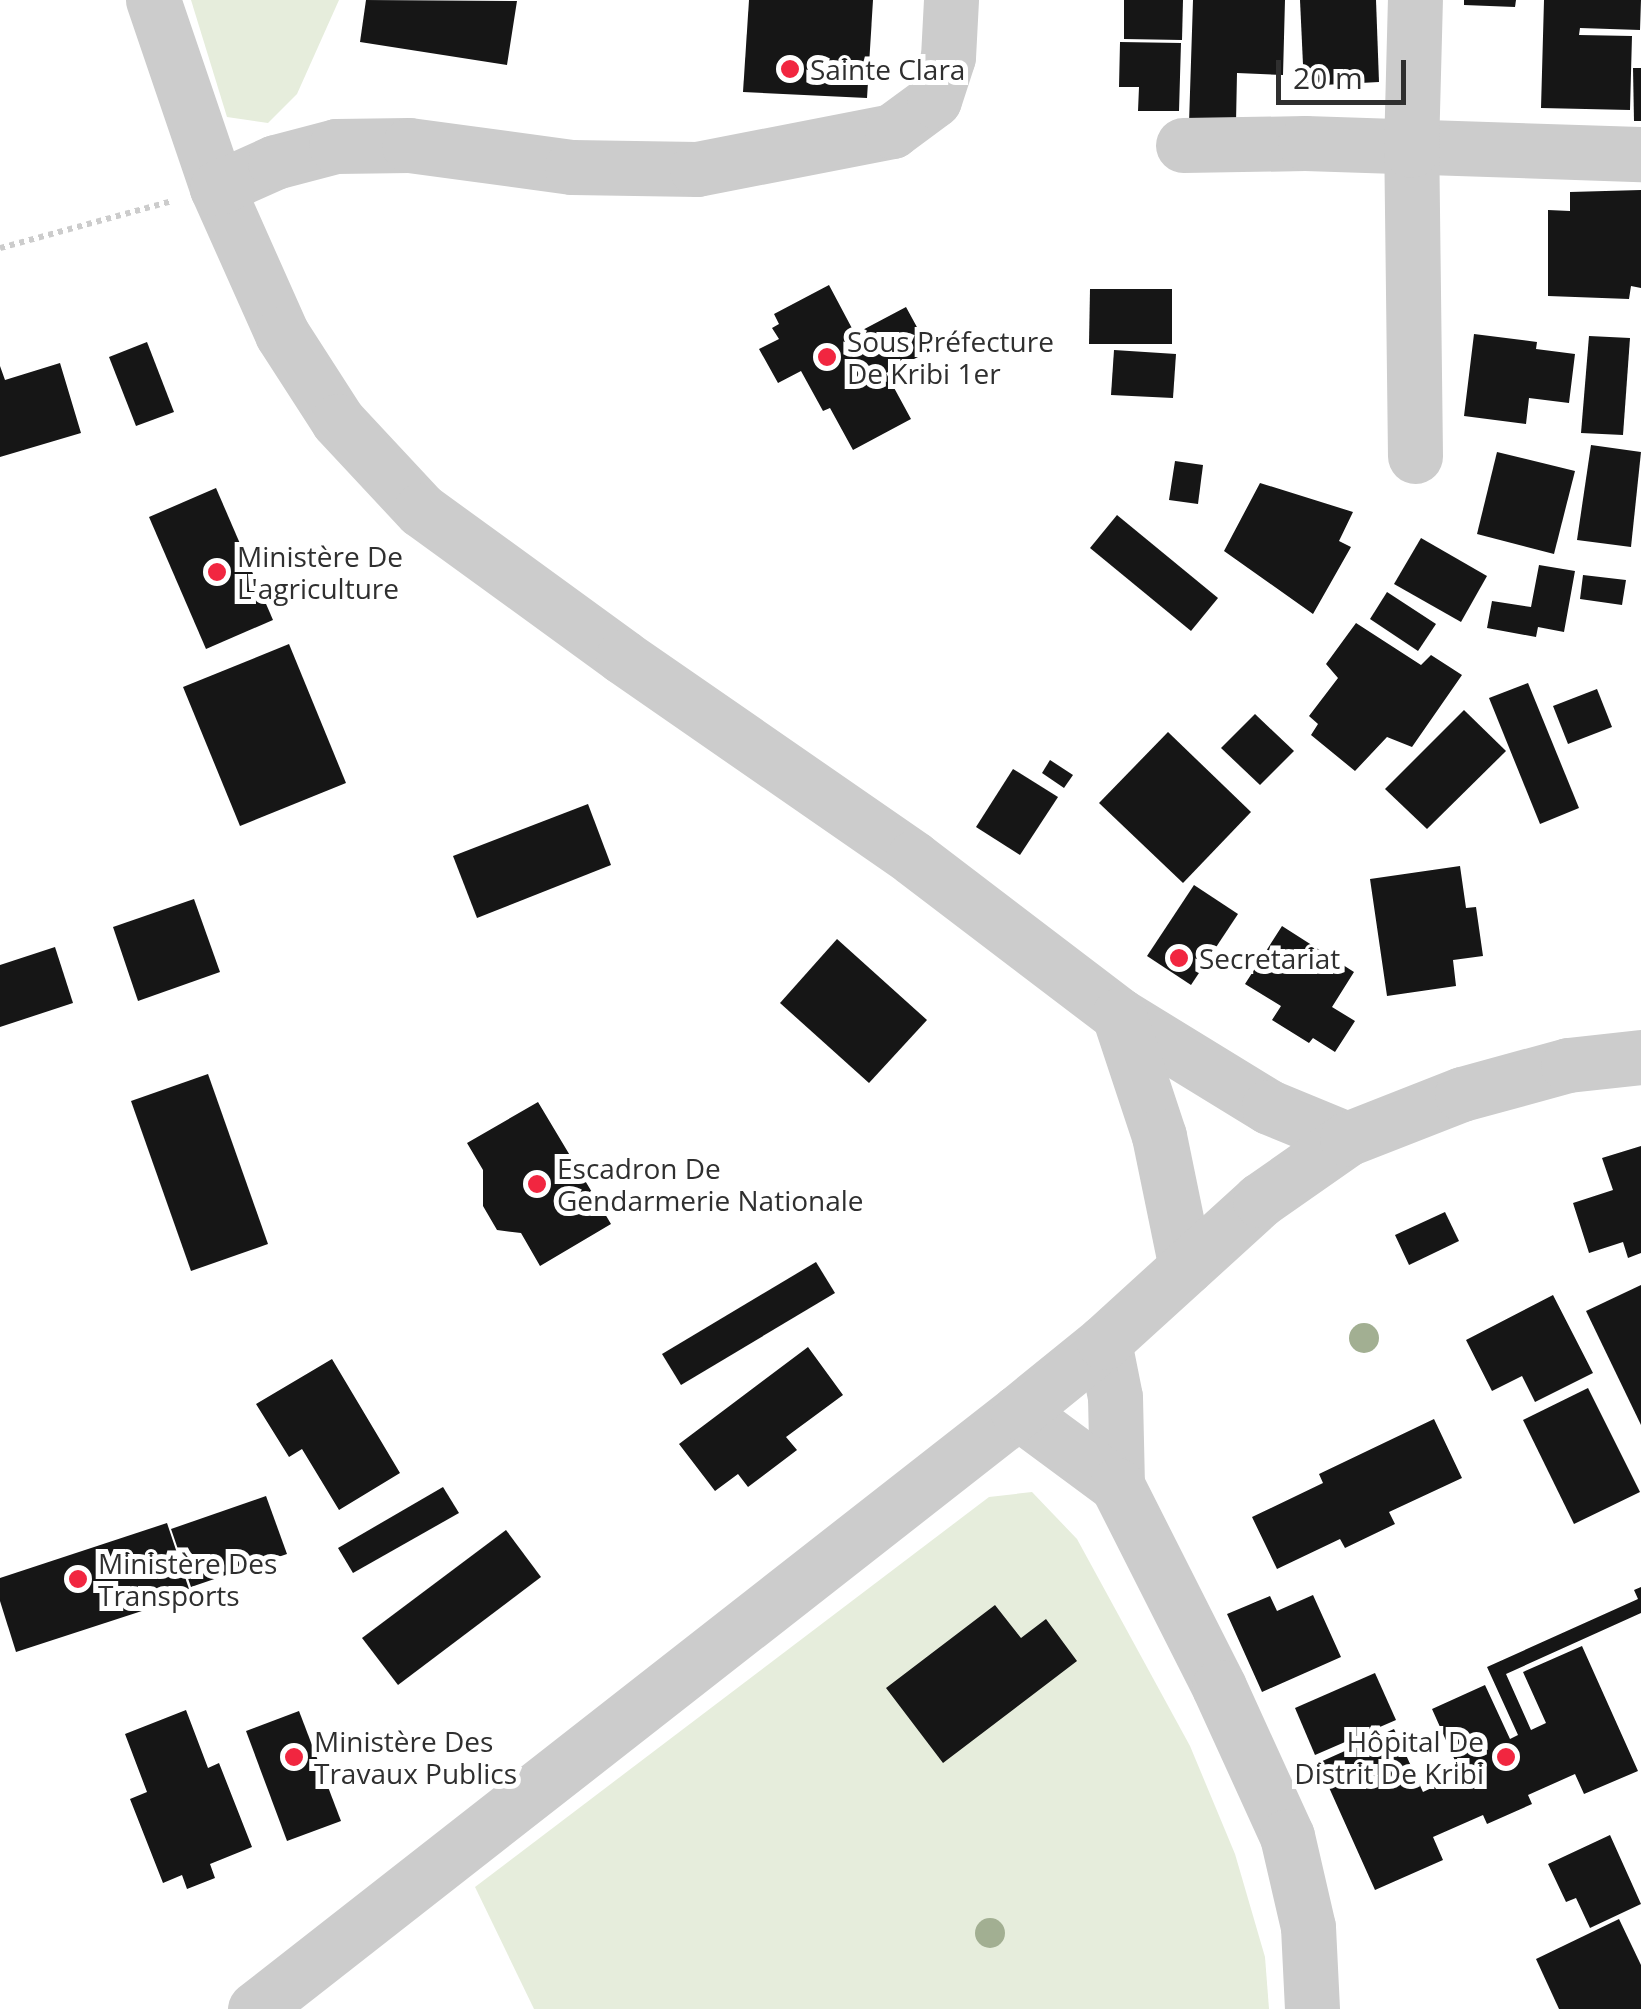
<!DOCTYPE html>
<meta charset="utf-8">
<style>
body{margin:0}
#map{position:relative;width:1641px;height:2009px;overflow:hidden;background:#fff;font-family:"Open Sans",sans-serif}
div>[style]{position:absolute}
.green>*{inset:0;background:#e6eddc}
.building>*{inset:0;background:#161616}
.path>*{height:6px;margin-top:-3px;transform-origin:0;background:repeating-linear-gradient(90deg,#ccc 0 5px,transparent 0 10px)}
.minor>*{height:55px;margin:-27.5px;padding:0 27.5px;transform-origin:27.5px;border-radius:27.5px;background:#ccc}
.trees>*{width:30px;height:30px;margin:-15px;border-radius:50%;background:#a2af92}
.dots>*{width:28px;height:28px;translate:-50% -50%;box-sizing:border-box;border:5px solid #fff;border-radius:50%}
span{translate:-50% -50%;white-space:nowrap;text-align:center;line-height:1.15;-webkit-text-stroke:10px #fff;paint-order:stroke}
.poi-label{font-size:28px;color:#2f2f2f}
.left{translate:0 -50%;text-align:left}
.right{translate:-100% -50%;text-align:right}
.scale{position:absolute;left:1276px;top:60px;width:130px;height:45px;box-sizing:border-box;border:5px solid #2f2f2f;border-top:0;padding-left:12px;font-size:30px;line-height:35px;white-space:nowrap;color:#2f2f2f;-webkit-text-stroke:8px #fff;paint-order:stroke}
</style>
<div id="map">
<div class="green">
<i style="clip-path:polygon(191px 0,339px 0,297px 94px,268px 123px,227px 117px)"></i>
<i style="clip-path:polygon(1032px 1492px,1077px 1539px,1190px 1746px,1235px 1854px,1265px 1957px,1269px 2009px,534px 2009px,475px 1887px,989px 1497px)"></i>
</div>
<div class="building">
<i style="clip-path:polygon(366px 0,517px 1px,507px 65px,360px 42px)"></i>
<i style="clip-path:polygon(749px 0,873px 0,867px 98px,743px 92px)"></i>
<i style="clip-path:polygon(1124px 0,1183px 0,1182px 40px,1124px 39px)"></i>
<i style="clip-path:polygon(1193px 0,1285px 0,1283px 75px,1237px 73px,1236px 123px,1189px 123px)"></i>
<i style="clip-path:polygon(1300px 0,1376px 0,1379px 82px,1304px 86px)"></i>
<i style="clip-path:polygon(1464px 0,1516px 0,1515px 7px,1464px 5px)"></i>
<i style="clip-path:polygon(1544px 0,1641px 0,1640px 30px,1580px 28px,1579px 35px,1632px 36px,1630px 110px,1541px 108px)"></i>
<i style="clip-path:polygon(1120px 42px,1181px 43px,1179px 111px,1138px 111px,1139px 87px,1119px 87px)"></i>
<i style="clip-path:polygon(1633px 68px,1641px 68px,1641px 121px,1634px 121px)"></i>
<i style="clip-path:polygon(1641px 190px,1641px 288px,1631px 286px,1629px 299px,1548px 296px,1548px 210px,1570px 211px,1570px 192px)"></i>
<i style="clip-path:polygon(829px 285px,855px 334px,906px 307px,930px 351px,886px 373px,911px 419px,853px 450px,830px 408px,823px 411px,801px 371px,778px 383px,759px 349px,779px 339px,772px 328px,779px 324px,774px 314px)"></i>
<i style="clip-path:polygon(1090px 289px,1172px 289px,1172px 344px,1089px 344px)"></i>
<i style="clip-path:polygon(1474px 334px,1537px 342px,1536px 349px,1575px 354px,1569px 403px,1529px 398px,1526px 424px,1464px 416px)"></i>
<i style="clip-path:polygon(1589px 336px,1630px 338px,1623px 435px,1581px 433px)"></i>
<i style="clip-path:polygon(147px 342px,174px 412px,136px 426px,109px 357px)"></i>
<i style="clip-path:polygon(1114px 350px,1176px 354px,1173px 398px,1111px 395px)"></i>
<i style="clip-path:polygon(60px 363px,81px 433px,0 457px,0 366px,5px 380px)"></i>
<i style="clip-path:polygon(1591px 445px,1641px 452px,1631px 547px,1577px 540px)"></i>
<i style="clip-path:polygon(1497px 452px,1575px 471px,1554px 554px,1477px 534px)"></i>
<i style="clip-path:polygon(1175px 461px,1203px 465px,1198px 504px,1169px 500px)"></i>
<i style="clip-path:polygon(1260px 483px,1353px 512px,1339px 541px,1351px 547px,1313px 614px,1224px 551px)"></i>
<i style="clip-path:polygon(216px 488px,273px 620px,206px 649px,149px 517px)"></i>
<i style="clip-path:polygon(1117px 515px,1218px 598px,1191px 631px,1090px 548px)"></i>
<i style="clip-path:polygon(1421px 538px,1487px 576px,1461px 622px,1394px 584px)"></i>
<i style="clip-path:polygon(1539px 565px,1575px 571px,1564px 632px,1538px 627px,1536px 637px,1487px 628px,1492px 601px,1531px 607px)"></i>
<i style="clip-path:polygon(1583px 575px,1626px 580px,1622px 605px,1580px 599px)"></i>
<i style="clip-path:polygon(1387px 592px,1436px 624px,1418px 651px,1370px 619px)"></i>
<i style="clip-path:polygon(1356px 623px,1421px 665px,1431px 655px,1462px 675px,1412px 747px,1387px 737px,1355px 771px,1311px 735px,1318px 724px,1309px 716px,1338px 678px,1326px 664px)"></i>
<i style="clip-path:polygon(289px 644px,346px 783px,240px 826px,183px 687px)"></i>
<i style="clip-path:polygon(1528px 683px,1579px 808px,1540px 824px,1489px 698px)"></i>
<i style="clip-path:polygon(1597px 689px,1612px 727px,1568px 744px,1553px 706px)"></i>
<i style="clip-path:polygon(1464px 710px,1506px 751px,1427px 829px,1385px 789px)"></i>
<i style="clip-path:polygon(1255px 714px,1294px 751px,1260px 785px,1221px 748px)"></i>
<i style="clip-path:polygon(1168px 732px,1251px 812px,1183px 883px,1099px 803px)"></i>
<i style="clip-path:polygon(1050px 760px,1073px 775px,1064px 788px,1042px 773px)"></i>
<i style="clip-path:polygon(1013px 769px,1058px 797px,1020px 855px,976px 827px)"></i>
<i style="clip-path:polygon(588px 804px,611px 865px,477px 918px,453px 856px)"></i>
<i style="clip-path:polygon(1460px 866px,1466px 908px,1476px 907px,1483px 956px,1453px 960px,1456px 986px,1387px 996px,1370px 879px)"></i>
<i style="clip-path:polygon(1194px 885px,1238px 914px,1191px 985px,1147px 956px)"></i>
<i style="clip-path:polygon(194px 899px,220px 972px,138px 1001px,113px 927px)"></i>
<i style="clip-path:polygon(1282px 926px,1354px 972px,1332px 1007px,1355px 1021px,1335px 1052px,1313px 1038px,1309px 1043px,1272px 1020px,1281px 1006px,1245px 984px)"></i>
<i style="clip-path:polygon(837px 939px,927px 1020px,869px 1083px,780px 1003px)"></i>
<i style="clip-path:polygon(55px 947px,73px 1003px,0 1027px,0 965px)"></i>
<i style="clip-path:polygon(208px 1074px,268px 1244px,191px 1271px,131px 1101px)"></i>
<i style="clip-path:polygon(538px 1102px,611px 1224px,540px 1266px,521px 1233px,497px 1230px,483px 1206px,483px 1170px,467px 1143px)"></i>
<i style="clip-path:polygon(1641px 1146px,1641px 1253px,1628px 1258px,1623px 1242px,1589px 1253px,1573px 1203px,1613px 1190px,1602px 1158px)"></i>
<i style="clip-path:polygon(1445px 1212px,1459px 1241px,1409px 1265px,1395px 1235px)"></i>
<i style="clip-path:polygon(816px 1262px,835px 1293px,681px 1385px,662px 1354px)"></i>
<i style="clip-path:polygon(1641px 1285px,1641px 1425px,1586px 1311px)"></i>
<i style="clip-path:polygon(1553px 1295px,1593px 1373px,1535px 1402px,1522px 1376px,1492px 1391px,1466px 1340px)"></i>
<i style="clip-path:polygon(808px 1347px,843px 1395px,786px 1437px,797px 1450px,748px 1487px,738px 1474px,715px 1491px,679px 1444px)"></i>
<i style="clip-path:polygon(332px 1359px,400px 1473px,339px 1510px,302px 1449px,289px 1457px,256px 1404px)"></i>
<i style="clip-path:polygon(1588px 1388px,1640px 1492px,1574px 1524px,1523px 1420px)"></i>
<i style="clip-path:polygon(1434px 1419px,1462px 1478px,1389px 1512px,1395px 1524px,1345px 1548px,1340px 1539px,1277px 1569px,1252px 1517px,1323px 1483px,1319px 1474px)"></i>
<i style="clip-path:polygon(443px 1487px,459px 1513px,353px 1573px,338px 1548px)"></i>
<i style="clip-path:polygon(266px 1496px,287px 1554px,191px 1587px,171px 1529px)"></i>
<i style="clip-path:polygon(167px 1523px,191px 1595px,16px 1652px,0 1601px,0 1578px)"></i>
<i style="clip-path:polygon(506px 1530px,541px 1577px,398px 1685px,362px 1638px)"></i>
<i style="clip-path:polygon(1641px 1587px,1641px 1613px,1506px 1674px,1531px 1730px,1546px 1723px,1523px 1672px,1582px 1646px,1638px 1771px,1584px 1794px,1575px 1774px,1528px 1795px,1532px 1804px,1487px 1824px,1483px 1815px,1433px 1837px,1443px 1860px,1375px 1890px,1318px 1763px,1394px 1729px,1423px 1792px,1461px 1774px,1432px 1709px,1485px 1685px,1510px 1739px,1518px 1735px,1487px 1667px,1638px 1599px,1634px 1590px)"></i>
<i style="clip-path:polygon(1313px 1595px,1341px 1657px,1262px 1692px,1227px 1614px,1270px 1596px,1277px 1611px)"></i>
<i style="clip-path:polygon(995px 1605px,1021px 1638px,1046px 1619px,1077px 1661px,943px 1763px,886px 1688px)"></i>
<i style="clip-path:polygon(1375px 1673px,1396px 1720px,1315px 1755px,1295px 1708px)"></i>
<i style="clip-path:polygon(186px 1710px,208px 1768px,219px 1763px,252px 1847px,210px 1864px,215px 1878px,187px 1889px,182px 1875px,163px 1883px,130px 1799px,147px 1792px,125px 1734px)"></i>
<i style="clip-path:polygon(299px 1711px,341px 1821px,287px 1841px,246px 1731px)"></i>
<i style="clip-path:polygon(1610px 1835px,1641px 1904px,1590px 1928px,1576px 1898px,1566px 1902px,1548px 1864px)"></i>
<i style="clip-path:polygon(1619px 1919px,1641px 1965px,1641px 2009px,1559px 2009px,1536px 1959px)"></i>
</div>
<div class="path">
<i style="left:0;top:248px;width:178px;rotate:-15.3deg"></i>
</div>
<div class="minor">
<i style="left:153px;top:0;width:199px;rotate:71.2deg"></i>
<i style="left:217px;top:188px;width:160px;rotate:66deg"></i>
<i style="left:282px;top:334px;width:103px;rotate:57.2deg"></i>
<i style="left:338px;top:421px;width:122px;rotate:47deg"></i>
<i style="left:421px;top:510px;width:250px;rotate:36deg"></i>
<i style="left:623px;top:657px;width:353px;rotate:34.7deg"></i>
<i style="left:913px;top:858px;width:259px;rotate:37.3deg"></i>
<i style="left:1119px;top:1015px;width:176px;rotate:31.5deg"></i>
<i style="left:1269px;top:1107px;width:84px;rotate:22.3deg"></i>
<i style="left:1183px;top:145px;width:122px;rotate:-0.9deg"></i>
<i style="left:1305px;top:143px;width:336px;rotate:1.9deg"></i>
<i style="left:217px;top:188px;width:64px;rotate:-24.1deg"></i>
<i style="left:275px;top:162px;width:63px;rotate:-14.7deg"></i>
<i style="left:336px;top:146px;width:73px;rotate:-0.8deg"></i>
<i style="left:409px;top:145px;width:164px;rotate:7.7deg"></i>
<i style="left:572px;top:167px;width:125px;rotate:0.9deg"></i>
<i style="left:697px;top:169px;width:199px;rotate:-11deg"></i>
<i style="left:892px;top:131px;width:52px;rotate:-36.4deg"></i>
<i style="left:934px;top:100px;width:45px;rotate:-72deg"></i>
<i style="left:948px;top:57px;width:57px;rotate:-87deg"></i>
<i style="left:1415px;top:456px;width:306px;rotate:-90.7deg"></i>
<i style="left:1411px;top:150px;width:150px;rotate:-88.5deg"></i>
<i style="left:1119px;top:1015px;width:127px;rotate:71.7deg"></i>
<i style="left:1159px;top:1136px;width:134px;rotate:78.4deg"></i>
<i style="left:1104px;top:1342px;width:56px;rotate:78.7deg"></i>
<i style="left:1115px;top:1397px;width:88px;rotate:88.7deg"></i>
<i style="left:1018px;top:1412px;width:123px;rotate:36.4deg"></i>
<i style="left:1117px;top:1485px;width:226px;rotate:63.2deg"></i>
<i style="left:1219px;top:1687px;width:164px;rotate:65.5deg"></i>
<i style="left:1287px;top:1836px;width:93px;rotate:77deg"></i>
<i style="left:1308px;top:1927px;width:82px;rotate:87.2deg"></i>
<i style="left:255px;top:2009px;width:969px;rotate:-38.04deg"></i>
<i style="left:1018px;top:1412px;width:111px;rotate:-39.1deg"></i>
<i style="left:1104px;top:1342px;width:211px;rotate:-42.3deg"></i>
<i style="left:1260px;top:1200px;width:106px;rotate:-35deg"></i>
<i style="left:1347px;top:1139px;width:123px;rotate:-21.4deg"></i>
<i style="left:1462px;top:1094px;width:110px;rotate:-15.3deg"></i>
<i style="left:1568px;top:1065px;width:73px;rotate:-6.3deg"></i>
</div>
<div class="trees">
<i style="left:1364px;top:1338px"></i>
<i style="left:990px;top:1933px"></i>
</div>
<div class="dots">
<i style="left:790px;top:69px;background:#f12640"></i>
<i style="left:827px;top:357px;background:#f12640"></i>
<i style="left:217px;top:572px;background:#f12640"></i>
<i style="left:1179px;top:958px;background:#f12640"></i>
<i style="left:537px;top:1184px;background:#f12640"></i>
<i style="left:78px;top:1579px;background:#f12640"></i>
<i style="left:294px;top:1757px;background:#f12640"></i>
<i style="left:1506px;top:1757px;background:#f12640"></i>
</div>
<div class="poi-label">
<span class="left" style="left:810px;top:69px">Sainte Clara</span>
<span class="left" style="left:847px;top:357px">Sous Préfecture<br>De Kribi 1er</span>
<span class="left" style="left:237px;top:572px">Ministère De<br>L'agriculture</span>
<span class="left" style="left:1199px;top:958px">Secretariat</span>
<span class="left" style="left:557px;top:1184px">Escadron De<br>Gendarmerie Nationale</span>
<span class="left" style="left:98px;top:1579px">Ministère Des<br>Transports</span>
<span class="left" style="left:314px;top:1757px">Ministère Des<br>Travaux Publics</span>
<span class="right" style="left:1484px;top:1757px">Hôpital De<br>Distrit De Kribi</span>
</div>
<div class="scale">20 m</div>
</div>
